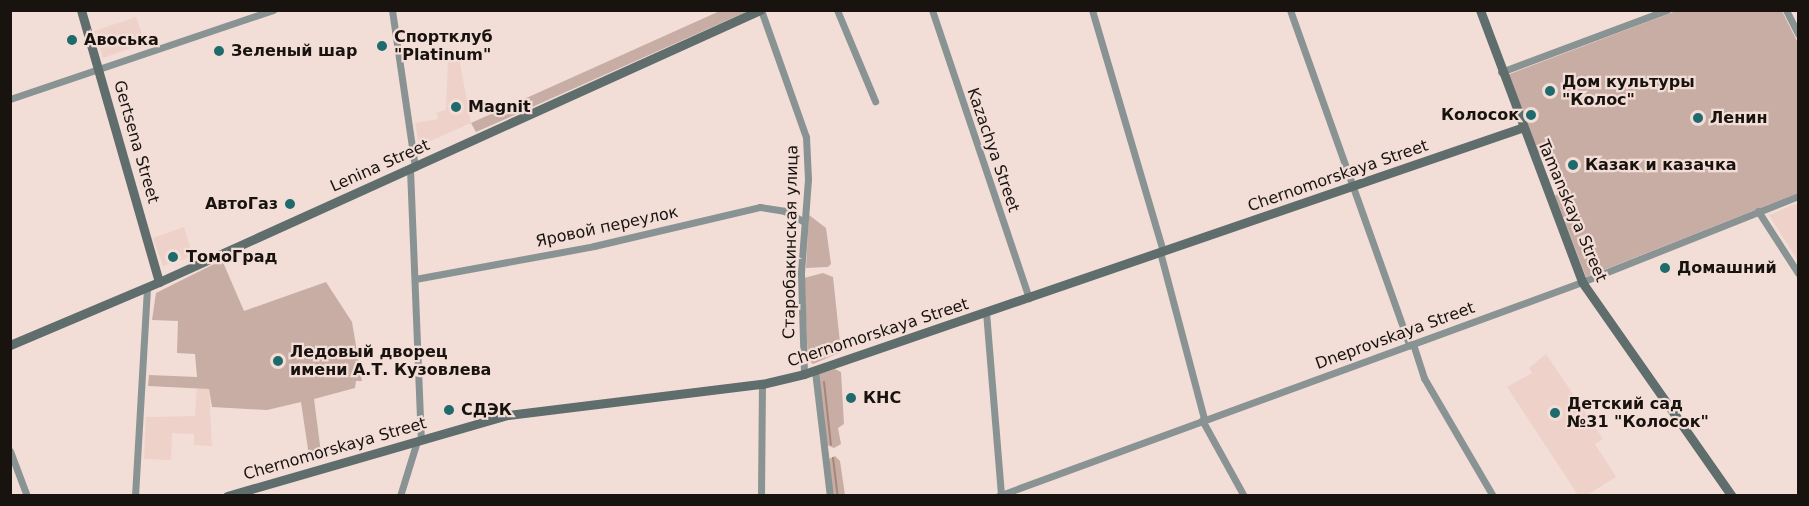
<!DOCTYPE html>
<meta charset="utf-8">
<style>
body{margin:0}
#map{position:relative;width:1809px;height:506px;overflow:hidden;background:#f2ded7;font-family:"DejaVu Sans",sans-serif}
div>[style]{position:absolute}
.built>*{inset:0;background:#eed1c8}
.green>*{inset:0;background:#c8ada4}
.stream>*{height:2px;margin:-1px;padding:0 1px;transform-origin:1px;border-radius:1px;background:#a6857a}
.street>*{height:7px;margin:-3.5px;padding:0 3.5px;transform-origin:3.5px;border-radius:3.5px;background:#8a9393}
.secondary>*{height:9px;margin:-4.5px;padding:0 4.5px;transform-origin:4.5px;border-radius:4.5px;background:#5f6d6d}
.dots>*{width:16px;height:16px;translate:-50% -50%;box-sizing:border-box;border:3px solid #f2ded7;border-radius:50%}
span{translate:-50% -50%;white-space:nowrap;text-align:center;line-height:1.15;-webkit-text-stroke:4.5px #f2ded7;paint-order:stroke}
.poi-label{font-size:16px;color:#191310;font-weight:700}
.left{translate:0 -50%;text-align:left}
.right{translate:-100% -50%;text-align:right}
.street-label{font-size:16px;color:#191310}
.frame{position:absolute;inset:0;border:12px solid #191310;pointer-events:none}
</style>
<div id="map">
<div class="built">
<i style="clip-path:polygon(136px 17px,145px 43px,103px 58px,94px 31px)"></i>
<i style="clip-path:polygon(459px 57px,471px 123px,419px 146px,415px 123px,438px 119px,437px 112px,446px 110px,448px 58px)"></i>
<i style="clip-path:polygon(1798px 203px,1798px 261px,1769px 215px)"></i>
<i style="clip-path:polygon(184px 227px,193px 256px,163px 266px,153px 238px)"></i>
<i style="clip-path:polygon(1546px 354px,1603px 439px,1595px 444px,1616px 477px,1587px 495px,1578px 495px,1507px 387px,1532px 373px,1529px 368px)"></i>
<i style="clip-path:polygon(197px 388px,209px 389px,212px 446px,194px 445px,194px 434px,172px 433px,171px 460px,144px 459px,146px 417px,195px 416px)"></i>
</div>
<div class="green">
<i style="clip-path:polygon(722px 10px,748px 11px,476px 132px,471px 123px)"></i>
<i style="clip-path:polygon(1676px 11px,1782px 11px,1798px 43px,1798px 193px,1586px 277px,1555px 196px,1564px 189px,1550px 153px,1536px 154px,1507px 75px)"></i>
<i style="clip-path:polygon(809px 215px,826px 228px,831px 264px,828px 267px,806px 268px)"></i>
<i style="clip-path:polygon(222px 260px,244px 311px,326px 282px,352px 322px,362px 381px,356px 381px,355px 388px,314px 399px,321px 453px,309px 456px,301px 402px,267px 410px,212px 407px,209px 389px,148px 386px,149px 375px,197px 377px,195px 354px,177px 353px,178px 321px,152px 320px,156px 293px)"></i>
<i style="clip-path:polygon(823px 273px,833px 277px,841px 352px,813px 364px,808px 360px,804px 278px)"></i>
<i style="clip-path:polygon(835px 369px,841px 372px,844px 424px,838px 428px,841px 444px,834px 448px,827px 445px,818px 374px)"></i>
<i style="clip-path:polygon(835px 456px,840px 461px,845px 495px,833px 495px,829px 459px)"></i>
</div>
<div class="stream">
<i style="left:824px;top:382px;width:63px;rotate:83.7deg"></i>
<i style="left:833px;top:458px;width:38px;rotate:83deg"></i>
</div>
<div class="street">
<i style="left:392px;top:10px;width:159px;rotate:81.7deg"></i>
<i style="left:761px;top:10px;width:135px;rotate:70.5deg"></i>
<i style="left:806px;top:137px;width:42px;rotate:87.3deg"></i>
<i style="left:808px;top:179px;width:94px;rotate:94.3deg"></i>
<i style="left:801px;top:273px;width:101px;rotate:88.3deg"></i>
<i style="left:837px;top:10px;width:99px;rotate:67.3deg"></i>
<i style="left:932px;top:10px;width:304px;rotate:71.4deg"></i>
<i style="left:1092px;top:10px;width:251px;rotate:73.6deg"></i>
<i style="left:1290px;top:10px;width:356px;rotate:70.4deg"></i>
<i style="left:1786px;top:10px;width:27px;rotate:63deg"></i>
<i style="left:1501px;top:72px;width:177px;rotate:-20.5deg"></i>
<i style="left:10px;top:99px;width:278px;rotate:-18.7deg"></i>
<i style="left:410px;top:169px;width:271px;rotate:87.7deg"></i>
<i style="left:1758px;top:211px;width:74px;rotate:57.2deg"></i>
<i style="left:1160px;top:252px;width:173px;rotate:75.2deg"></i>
<i style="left:415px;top:279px;width:182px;rotate:-10.4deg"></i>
<i style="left:594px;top:246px;width:171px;rotate:-13.2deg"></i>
<i style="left:760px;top:207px;width:24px;rotate:9deg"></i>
<i style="left:784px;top:211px;width:21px;rotate:28deg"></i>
<i style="left:986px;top:312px;width:185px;rotate:85.3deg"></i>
<i style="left:1413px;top:344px;width:36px;rotate:72deg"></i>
<i style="left:1424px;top:378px;width:137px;rotate:59.7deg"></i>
<i style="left:815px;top:371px;width:126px;rotate:83.2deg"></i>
<i style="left:1202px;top:420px;width:87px;rotate:61.1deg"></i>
<i style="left:10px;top:451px;width:48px;rotate:69.3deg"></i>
<i style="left:135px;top:496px;width:208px;rotate:-86.7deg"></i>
<i style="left:400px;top:496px;width:58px;rotate:-72.8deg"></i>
<i style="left:761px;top:496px;width:112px;rotate:-89.5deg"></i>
<i style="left:998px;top:496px;width:622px;rotate:-20.12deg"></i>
<i style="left:1582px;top:282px;width:232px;rotate:-21.7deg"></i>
</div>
<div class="secondary">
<i style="left:81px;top:10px;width:283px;rotate:74deg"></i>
<i style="left:1480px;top:10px;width:290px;rotate:69.4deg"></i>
<i style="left:1582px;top:282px;width:261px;rotate:55deg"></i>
<i style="left:10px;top:345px;width:162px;rotate:-22.9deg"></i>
<i style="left:159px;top:282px;width:660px;rotate:-24.35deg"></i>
<i style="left:227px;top:496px;width:292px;rotate:-16.1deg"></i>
<i style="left:508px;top:415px;width:256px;rotate:-7deg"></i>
<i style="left:762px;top:384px;width:43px;rotate:-13.4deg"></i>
<i style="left:804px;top:374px;width:758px;rotate:-18.94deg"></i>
</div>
<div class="dots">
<i style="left:72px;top:40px;background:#1e6a6c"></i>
<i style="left:382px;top:46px;background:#1e6a6c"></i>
<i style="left:219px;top:51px;background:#1e6a6c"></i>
<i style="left:1550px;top:91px;background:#1e6a6c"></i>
<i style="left:456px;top:107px;background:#1e6a6c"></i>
<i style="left:1531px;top:115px;background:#1e6a6c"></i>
<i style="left:1698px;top:118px;background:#1e6a6c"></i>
<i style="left:1573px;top:165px;background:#1e6a6c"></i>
<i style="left:290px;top:204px;background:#1e6a6c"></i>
<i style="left:173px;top:257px;background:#1e6a6c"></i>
<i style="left:1665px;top:268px;background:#1e6a6c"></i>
<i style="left:278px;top:361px;background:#1e6a6c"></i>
<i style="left:851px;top:398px;background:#1e6a6c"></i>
<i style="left:449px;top:410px;background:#1e6a6c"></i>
<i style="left:1555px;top:413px;background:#1e6a6c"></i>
</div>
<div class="poi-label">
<span class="left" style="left:394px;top:46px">Спортклуб<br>"Platinum"</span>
<span class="left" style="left:84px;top:40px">Авоська</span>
<span class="left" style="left:231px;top:51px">Зеленый шар</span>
<span class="left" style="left:1562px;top:91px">Дом культуры<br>"Колос"</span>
<span class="left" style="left:468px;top:107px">Magnit</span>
<span class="right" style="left:1519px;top:115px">Колосок</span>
<span class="left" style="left:1710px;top:118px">Ленин</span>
<span class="left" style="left:1585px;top:165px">Казак и казачка</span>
<span class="right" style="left:278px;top:204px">АвтоГаз</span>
<span class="left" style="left:186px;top:257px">ТомоГрад</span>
<span class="left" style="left:1677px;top:268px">Домашний</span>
<span class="left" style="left:290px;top:361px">Ледовый дворец<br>имени А.Т. Кузовлева</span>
<span class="left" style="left:863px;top:398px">КНС</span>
<span class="left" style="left:1567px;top:413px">Детский сад<br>№31 "Колосок"</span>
<span class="left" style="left:461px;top:410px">СДЭК</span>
</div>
<div class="street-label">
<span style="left:136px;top:142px;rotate:74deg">Gertsena Street</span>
<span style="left:993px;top:150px;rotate:71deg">Kazachya Street</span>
<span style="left:380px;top:166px;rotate:-24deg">Lenina Street</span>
<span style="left:1338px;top:176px;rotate:-19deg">Chernomorskaya Street</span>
<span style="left:1572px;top:211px;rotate:67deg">Tamanskaya Street</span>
<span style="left:607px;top:227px;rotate:-12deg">Яровой переулок</span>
<span style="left:791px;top:242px;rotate:-89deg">Старобакинская улица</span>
<span style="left:878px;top:333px;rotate:-18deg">Chernomorskaya Street</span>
<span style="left:1395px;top:336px;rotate:-20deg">Dneprovskaya Street</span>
<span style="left:335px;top:449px;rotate:-16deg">Chernomorskaya Street</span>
</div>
<div class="frame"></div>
</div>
